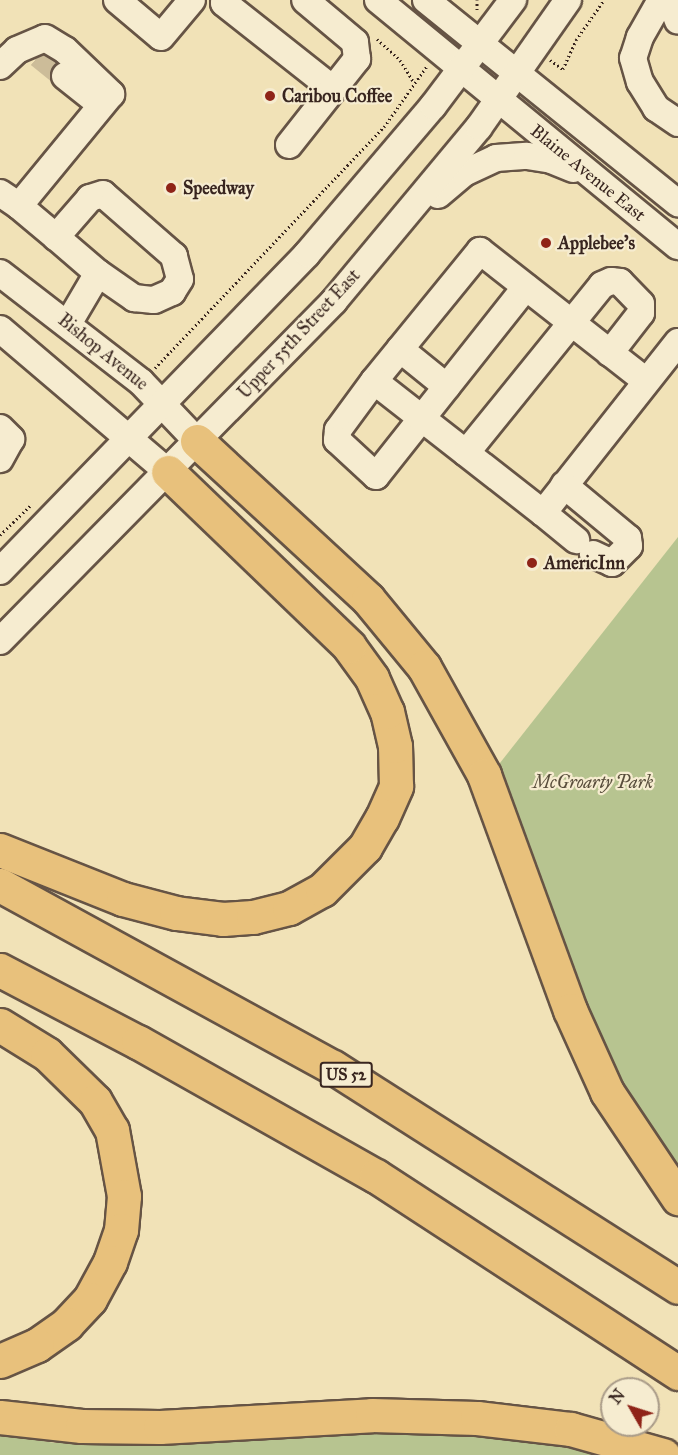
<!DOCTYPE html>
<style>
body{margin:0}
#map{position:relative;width:678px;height:1455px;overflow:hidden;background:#f1e2b7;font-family:"IM FELL Great Primer",serif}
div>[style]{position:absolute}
.green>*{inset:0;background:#b7c490}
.minor-tunnel>*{height:26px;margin-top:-13px;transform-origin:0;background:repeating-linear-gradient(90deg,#ccbc99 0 26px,transparent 0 39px)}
.path>*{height:3px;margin-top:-1.5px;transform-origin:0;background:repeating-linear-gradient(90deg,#38251f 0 1.5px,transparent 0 4.5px)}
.roads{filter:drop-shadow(2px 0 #665445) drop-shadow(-2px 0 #665445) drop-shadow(0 2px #665445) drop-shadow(0 -2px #665445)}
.minor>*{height:26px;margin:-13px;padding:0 13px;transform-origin:13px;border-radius:13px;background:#f6ecd0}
.highway>*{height:33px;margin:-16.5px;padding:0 16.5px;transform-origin:16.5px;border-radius:16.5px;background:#e8c17c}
.dots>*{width:16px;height:16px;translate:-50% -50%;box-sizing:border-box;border:3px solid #f6ecd0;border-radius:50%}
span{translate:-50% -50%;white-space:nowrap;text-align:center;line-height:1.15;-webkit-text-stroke:4.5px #f6ecd0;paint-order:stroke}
.shield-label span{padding:2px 4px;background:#f6ecd0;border:2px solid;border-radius:4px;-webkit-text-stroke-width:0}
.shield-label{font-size:16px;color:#38251f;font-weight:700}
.poi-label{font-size:18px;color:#38251f;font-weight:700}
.left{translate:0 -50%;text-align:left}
.street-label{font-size:18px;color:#38251f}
.park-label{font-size:18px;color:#584d3b;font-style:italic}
.north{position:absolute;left:600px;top:1377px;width:60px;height:60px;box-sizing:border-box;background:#f6ecd0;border:2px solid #aa9c89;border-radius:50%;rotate:309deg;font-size:16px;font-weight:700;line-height:24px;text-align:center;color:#38251f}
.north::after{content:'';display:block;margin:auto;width:21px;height:27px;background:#8f2418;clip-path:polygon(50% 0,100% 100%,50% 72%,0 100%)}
</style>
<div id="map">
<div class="green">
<i style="clip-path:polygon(678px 537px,678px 1174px,649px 1134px,604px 1047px,496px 768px)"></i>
<i style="clip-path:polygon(474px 1431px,559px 1440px,615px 1455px,0 1455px,0 1434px,55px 1443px)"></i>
</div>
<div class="minor-tunnel">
<i style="left:39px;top:55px;width:33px;rotate:39deg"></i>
</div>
<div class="path">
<i style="left:477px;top:10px;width:10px;rotate:-90deg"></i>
<i style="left:377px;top:39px;width:31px;rotate:42deg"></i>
<i style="left:400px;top:60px;width:25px;rotate:58deg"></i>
<i style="left:550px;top:60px;width:16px;rotate:35deg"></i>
<i style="left:563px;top:69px;width:32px;rotate:-66deg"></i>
<i style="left:576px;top:40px;width:49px;rotate:-55deg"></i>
<i style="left:155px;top:368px;width:332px;rotate:-46.5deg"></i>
<i style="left:384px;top:127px;width:75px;rotate:-54.8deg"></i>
<i style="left:0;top:535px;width:45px;rotate:-44.1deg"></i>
</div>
<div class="roads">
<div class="minor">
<i style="left:117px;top:0;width:57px;rotate:40.1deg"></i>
<i style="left:161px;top:37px;width:48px;rotate:-50deg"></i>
<i style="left:227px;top:0;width:4px;rotate:135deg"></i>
<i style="left:224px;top:3px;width:139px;rotate:38.3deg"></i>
<i style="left:378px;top:0;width:388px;rotate:39.4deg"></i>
<i style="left:426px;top:0;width:324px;rotate:38.9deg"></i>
<i style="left:661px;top:0;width:43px;rotate:119.6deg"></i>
<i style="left:640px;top:37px;width:22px;rotate:108deg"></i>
<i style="left:633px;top:58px;width:25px;rotate:74deg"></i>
<i style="left:640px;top:82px;width:31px;rotate:58deg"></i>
<i style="left:656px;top:108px;width:27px;rotate:34deg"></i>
<i style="left:670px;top:0;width:22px;rotate:69deg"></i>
<i style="left:0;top:66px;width:23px;rotate:-43deg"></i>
<i style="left:17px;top:50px;width:30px;rotate:-23deg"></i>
<i style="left:45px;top:38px;width:23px;rotate:31deg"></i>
<i style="left:65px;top:50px;width:64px;rotate:43.7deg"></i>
<i style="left:111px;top:94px;width:145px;rotate:129.4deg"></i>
<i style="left:19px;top:206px;width:48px;rotate:40deg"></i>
<i style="left:56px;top:237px;width:55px;rotate:40.6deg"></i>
<i style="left:98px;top:273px;width:44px;rotate:34.8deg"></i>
<i style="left:134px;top:298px;width:20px;rotate:6deg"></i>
<i style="left:154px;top:300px;width:20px;rotate:-24deg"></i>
<i style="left:172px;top:292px;width:15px;rotate:-58deg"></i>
<i style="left:180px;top:279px;width:24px;rotate:-105deg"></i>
<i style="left:174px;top:256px;width:94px;rotate:-138.9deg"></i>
<i style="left:103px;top:194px;width:14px;rotate:163deg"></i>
<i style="left:90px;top:198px;width:52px;rotate:131.1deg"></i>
<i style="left:65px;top:76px;width:43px;rotate:38.5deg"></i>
<i style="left:289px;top:145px;width:110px;rotate:-51.7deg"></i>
<i style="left:357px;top:59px;width:17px;rotate:-97deg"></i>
<i style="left:355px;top:42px;width:65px;rotate:-140deg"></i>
<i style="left:0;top:193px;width:23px;rotate:34deg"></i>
<i style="left:438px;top:195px;width:34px;rotate:-40deg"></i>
<i style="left:464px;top:173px;width:35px;rotate:-25deg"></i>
<i style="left:496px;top:158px;width:31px;rotate:-4deg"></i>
<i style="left:527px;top:156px;width:24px;rotate:9deg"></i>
<i style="left:551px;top:160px;width:24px;rotate:22deg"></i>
<i style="left:0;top:273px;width:178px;rotate:37.7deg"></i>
<i style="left:141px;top:382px;width:81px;rotate:46.5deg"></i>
<i style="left:68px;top:324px;width:59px;rotate:-59.5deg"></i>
<i style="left:0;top:329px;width:221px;rotate:40.4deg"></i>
<i style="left:400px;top:349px;width:60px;rotate:39deg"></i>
<i style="left:374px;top:381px;width:61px;rotate:126.3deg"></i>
<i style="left:338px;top:430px;width:10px;rotate:96deg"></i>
<i style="left:337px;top:440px;width:53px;rotate:42.7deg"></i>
<i style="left:376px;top:476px;width:241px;rotate:-51.6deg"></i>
<i style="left:646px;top:381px;width:211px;rotate:-141.9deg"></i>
<i style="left:480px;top:251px;width:168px;rotate:129.2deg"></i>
<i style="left:374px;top:381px;width:214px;rotate:38deg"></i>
<i style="left:543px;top:513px;width:218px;rotate:-51.7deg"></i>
<i style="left:0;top:428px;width:16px;rotate:45deg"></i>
<i style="left:11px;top:439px;width:23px;rotate:119deg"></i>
<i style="left:466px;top:453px;width:216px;rotate:-51deg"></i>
<i style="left:602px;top:285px;width:10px;rotate:-24deg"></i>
<i style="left:611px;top:281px;width:9px;rotate:6deg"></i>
<i style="left:620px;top:282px;width:30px;rotate:46deg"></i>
<i style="left:641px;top:304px;width:9px;rotate:90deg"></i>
<i style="left:641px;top:313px;width:51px;rotate:127.8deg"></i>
<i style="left:564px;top:485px;width:83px;rotate:39.6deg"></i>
<i style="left:628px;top:538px;width:8px;rotate:83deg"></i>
<i style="left:629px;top:546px;width:24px;rotate:135deg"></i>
<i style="left:612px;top:563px;width:21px;rotate:-155deg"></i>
<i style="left:543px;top:513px;width:43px;rotate:39.3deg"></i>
<i style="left:0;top:571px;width:441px;rotate:-45.9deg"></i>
<i style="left:307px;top:254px;width:194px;rotate:-49.6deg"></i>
<i style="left:433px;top:106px;width:133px;rotate:-53deg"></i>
<i style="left:0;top:641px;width:477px;rotate:-45.5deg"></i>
<i style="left:334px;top:301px;width:226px;rotate:-50.2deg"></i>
<i style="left:479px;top:127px;width:155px;rotate:-55deg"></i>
</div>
<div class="highway">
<i style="left:197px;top:441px;width:233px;rotate:42.7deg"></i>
<i style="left:368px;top:599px;width:88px;rotate:50.5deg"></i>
<i style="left:424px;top:667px;width:124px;rotate:60.9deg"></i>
<i style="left:484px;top:775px;width:250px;rotate:69.9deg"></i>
<i style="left:570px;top:1010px;width:90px;rotate:65.7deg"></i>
<i style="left:607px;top:1092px;width:128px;rotate:56.2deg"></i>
<i style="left:0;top:850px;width:132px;rotate:21.7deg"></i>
<i style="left:123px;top:899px;width:55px;rotate:14.8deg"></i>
<i style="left:176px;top:913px;width:47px;rotate:7.3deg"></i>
<i style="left:223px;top:919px;width:30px;rotate:-4deg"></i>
<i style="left:253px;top:917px;width:37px;rotate:-14deg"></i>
<i style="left:289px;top:908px;width:38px;rotate:-29deg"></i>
<i style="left:322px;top:890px;width:61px;rotate:-45deg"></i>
<i style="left:365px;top:847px;width:34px;rotate:-60deg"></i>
<i style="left:382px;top:818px;width:35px;rotate:-66deg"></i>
<i style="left:396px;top:786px;width:40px;rotate:-91.4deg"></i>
<i style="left:395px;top:746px;width:35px;rotate:-103deg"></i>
<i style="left:387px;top:712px;width:37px;rotate:-114deg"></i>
<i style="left:372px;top:678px;width:39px;rotate:-126deg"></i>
<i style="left:349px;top:646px;width:251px;rotate:-136.1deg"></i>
<i style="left:0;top:885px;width:379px;rotate:28.7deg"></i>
<i style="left:333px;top:1067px;width:409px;rotate:32.5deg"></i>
<i style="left:0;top:970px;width:156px;rotate:27.6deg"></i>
<i style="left:138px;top:1042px;width:273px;rotate:29.4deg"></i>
<i style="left:376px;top:1176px;width:361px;rotate:33.1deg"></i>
<i style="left:0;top:1025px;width:55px;rotate:31.7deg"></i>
<i style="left:47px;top:1054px;width:67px;rotate:44.4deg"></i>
<i style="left:95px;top:1101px;width:34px;rotate:60deg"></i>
<i style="left:112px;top:1130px;width:67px;rotate:79.7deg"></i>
<i style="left:124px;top:1196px;width:34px;rotate:95deg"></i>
<i style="left:121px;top:1230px;width:34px;rotate:109deg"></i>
<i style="left:110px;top:1262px;width:42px;rotate:118.4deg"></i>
<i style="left:90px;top:1299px;width:34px;rotate:133deg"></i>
<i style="left:67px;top:1324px;width:37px;rotate:145deg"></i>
<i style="left:37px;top:1345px;width:40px;rotate:156.6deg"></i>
<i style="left:0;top:1417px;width:82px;rotate:6.3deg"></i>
<i style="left:82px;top:1426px;width:78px;rotate:0.7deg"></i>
<i style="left:160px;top:1427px;width:212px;rotate:-3.2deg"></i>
<i style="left:372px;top:1415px;width:105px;rotate:1.6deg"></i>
<i style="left:477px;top:1418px;width:95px;rotate:6.7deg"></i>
<i style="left:571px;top:1429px;width:96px;rotate:15.8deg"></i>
</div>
</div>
<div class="dots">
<i style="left:270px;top:96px;background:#8f2418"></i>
<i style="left:171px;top:188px;background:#8f2418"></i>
<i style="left:546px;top:243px;background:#8f2418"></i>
<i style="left:532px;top:563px;background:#8f2418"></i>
</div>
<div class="shield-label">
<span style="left:346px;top:1075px">US 52</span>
</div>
<div class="poi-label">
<span class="left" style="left:282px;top:96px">Caribou Coffee</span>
<span class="left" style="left:183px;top:188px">Speedway</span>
<span class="left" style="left:558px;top:243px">Applebee's</span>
<span class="left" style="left:544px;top:563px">AmericInn</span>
</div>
<div class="street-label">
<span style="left:588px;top:173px;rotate:39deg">Blaine Avenue East</span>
<span style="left:299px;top:334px;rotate:-47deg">Upper 55th Street East</span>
<span style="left:103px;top:352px;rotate:39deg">Bishop Avenue</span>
</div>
<div class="park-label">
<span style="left:593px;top:782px">McGroarty Park</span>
</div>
<div class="north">N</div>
</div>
